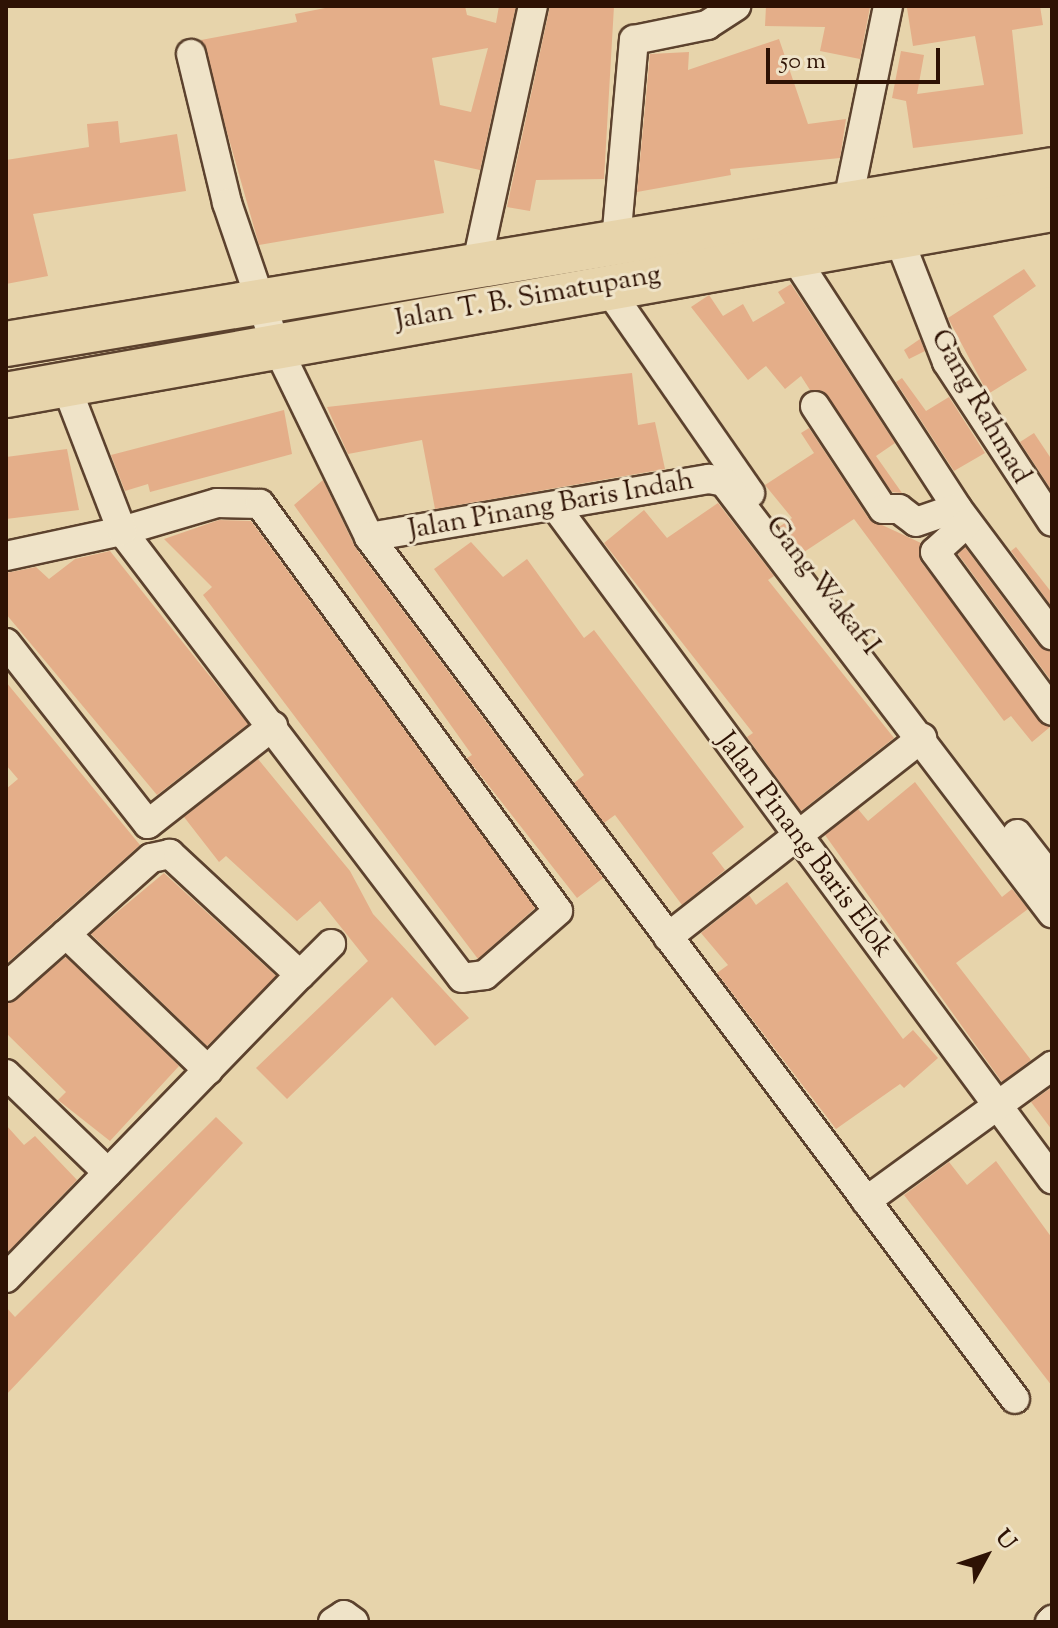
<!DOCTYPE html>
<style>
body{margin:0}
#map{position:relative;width:1058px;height:1628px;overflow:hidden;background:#e7d4ab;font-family:"Sorts Mill Goudy",serif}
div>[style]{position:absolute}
.building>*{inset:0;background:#e4ae89}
.roads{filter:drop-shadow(2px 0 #5c422e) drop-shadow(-2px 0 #5c422e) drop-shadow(0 2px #5c422e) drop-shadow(0 -2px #5c422e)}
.street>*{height:28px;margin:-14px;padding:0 14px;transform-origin:14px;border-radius:14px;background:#efe3c8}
.primary>*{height:44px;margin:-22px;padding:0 22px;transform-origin:22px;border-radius:22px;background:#e7d4ab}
span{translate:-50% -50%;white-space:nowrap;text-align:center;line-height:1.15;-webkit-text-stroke:6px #efe3c8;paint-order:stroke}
.street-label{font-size:28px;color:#2e1204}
.frame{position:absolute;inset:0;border:8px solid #2e1204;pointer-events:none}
.north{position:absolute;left:946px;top:1516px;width:80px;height:80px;-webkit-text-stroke:6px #efe3c8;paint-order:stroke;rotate:50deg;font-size:22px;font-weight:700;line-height:32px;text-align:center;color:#2e1204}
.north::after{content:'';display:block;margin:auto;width:28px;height:36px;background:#2e1204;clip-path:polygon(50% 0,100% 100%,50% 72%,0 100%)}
.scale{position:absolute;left:766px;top:48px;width:174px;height:36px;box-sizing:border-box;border:4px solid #2e1204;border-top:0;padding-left:10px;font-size:24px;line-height:28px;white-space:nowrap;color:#2e1204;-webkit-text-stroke:6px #efe3c8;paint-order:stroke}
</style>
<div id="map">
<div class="building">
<i style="clip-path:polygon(evenodd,335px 6px,465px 6px,467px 15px,496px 23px,499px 6px,516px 6px,480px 170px,434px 160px,444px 213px,259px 245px,201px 40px,297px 22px,295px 14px,335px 6px,488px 48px,471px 112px,440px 105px,432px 58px,488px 48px)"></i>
<i style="clip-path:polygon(550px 6px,614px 6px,604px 179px,536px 180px,530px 211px,507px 207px)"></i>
<i style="clip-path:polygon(766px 6px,870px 7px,860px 59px,820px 51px,825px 27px,765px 26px)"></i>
<i style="clip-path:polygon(1040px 6px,1043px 25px,1012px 30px,1023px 134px,913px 148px,906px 101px,892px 98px,901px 51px,924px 55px,917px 94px,984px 85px,975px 36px,913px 46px,907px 8px)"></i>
<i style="clip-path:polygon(779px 39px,808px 124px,846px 119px,840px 158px,730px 169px,731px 175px,637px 192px,650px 54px,689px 52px,688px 70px)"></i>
<i style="clip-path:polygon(118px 121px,120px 143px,177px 134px,186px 191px,33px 214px,48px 276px,6px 284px,6px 160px,89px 147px,87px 124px)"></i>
<i style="clip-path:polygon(1024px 269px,1036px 286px,993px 316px,1027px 370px,988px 394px,948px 318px)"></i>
<i style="clip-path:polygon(791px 284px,895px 443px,876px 456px,902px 493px,892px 492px,823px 391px,810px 390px,801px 376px,785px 389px,766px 366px,748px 380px,691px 307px,709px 295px,723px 316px,743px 304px,753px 322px,785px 303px,778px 292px)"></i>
<i style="clip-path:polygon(920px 339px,925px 351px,909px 359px,904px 350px)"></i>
<i style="clip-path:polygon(632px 373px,638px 425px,655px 422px,665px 469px,435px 509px,422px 440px,348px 454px,327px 407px)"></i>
<i style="clip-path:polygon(902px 378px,926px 411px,949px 397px,985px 453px,954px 471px,896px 382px)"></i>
<i style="clip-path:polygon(284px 410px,292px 454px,150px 492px,148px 484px,125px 491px,111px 455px)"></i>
<i style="clip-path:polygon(809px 428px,869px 519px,921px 543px,921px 562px,1050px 727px,1032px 742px,1011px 716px,1004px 721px,854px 519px,801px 554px,779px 527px,792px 518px,765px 485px,814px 453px,801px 433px)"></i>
<i style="clip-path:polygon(1034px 433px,1052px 460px,1052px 491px,1020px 442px)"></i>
<i style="clip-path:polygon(67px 449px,79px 510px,6px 519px,6px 457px)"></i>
<i style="clip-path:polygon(323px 480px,355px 547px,603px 878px,577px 898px,467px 758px,472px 755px,294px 505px)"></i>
<i style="clip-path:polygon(718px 503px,774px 576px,768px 580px,894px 738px,801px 811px,747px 737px,753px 733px,604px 543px,644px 510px,667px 538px)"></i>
<i style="clip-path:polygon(219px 520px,251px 521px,535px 908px,478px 959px,203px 595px,212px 587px,164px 539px)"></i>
<i style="clip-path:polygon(471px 542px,503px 577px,527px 559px,584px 638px,594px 630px,744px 827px,712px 853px,725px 870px,682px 905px,615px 815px,604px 823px,574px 783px,584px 775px,434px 569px)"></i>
<i style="clip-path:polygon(965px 547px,1038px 645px,1052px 652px,1052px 682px,958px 554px)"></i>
<i style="clip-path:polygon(1016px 547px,1052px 593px,1052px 607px,1011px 551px)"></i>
<i style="clip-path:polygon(110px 551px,248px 724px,157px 795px,6px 614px,6px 573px,36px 567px,49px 579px,75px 559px)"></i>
<i style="clip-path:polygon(6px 682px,140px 845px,6px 964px,6px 789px,18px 779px,6px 765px)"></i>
<i style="clip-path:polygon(258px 759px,350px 871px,373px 914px,469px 1018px,435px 1046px,392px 997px,287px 1099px,256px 1068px,368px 961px,320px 901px,297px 921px,226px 856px,219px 862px,184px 817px)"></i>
<i style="clip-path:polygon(915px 782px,1002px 897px,1012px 889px,1028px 909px,956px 963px,1031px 1060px,1002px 1082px,825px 835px,858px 809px,868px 821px)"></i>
<i style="clip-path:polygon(164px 873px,276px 976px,207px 1046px,91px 934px)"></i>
<i style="clip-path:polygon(787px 882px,903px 1039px,913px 1030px,938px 1058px,904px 1088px,900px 1084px,836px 1129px,717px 973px,728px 965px,701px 933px,749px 895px,756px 905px)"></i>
<i style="clip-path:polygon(66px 957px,179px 1066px,110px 1141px,58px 1100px,66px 1092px,6px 1033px,6px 1004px)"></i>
<i style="clip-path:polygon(1052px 1087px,1052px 1130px,1031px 1102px)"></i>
<i style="clip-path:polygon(216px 1117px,243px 1143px,6px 1395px,6px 1307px,15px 1317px)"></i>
<i style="clip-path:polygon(6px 1125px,24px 1145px,35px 1136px,77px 1180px,6px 1254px)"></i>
<i style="clip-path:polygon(996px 1161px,1052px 1238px,1052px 1386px,904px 1195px,949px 1162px,967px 1185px)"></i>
</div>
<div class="roads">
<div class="street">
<i style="left:191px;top:54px;width:153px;rotate:76.4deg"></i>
<i style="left:227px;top:203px;width:148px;rotate:71.1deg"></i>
<i style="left:275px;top:343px;width:216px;rotate:64.1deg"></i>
<i style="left:369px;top:537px;width:1077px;rotate:53.15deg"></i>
<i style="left:848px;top:201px;width:199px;rotate:-78.4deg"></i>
<i style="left:892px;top:221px;width:151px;rotate:68.7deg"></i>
<i style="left:947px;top:362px;width:191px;rotate:56.7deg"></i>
<i style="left:616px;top:241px;width:202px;rotate:-84.9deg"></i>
<i style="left:634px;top:40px;width:75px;rotate:-11.6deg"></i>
<i style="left:707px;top:25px;width:35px;rotate:-33deg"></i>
<i style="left:793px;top:255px;width:302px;rotate:57deg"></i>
<i style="left:957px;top:508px;width:159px;rotate:53.2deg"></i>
<i style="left:476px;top:267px;width:267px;rotate:-77.7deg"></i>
<i style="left:604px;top:283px;width:256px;rotate:55.2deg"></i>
<i style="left:815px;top:406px;width:123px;rotate:56.6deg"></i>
<i style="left:883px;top:509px;width:16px"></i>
<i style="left:899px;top:509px;width:21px;rotate:37deg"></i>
<i style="left:916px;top:522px;width:43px;rotate:-18.9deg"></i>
<i style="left:558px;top:510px;width:832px;rotate:53.56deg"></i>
<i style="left:967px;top:523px;width:43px;rotate:137.8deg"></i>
<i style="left:935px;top:552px;width:197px;rotate:53.7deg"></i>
<i style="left:369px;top:537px;width:345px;rotate:-9.7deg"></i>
<i style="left:709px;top:479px;width:15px;rotate:11deg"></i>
<i style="left:724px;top:482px;width:542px;rotate:52.73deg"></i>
<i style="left:6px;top:556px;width:119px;rotate:-12.2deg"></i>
<i style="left:122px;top:531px;width:99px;rotate:-16.4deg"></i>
<i style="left:217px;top:503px;width:43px;rotate:1.3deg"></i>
<i style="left:260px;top:504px;width:504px;rotate:53.79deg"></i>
<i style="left:558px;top:911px;width:97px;rotate:138.8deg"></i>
<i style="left:485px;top:975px;width:23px;rotate:173deg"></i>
<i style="left:462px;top:978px;width:562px;rotate:-127.26deg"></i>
<i style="left:122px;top:531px;width:155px;rotate:-111.1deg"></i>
<i style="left:6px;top:643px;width:230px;rotate:51.9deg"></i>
<i style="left:148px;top:824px;width:159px;rotate:-38.1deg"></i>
<i style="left:1017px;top:834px;width:57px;rotate:52.1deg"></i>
<i style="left:668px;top:937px;width:323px;rotate:-38.1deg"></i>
<i style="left:300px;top:975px;width:44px;rotate:-45deg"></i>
<i style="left:6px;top:987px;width:80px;rotate:-41.5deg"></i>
<i style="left:66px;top:934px;width:197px;rotate:43.8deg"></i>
<i style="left:6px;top:1074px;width:142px;rotate:44.1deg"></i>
<i style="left:866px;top:1201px;width:230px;rotate:-36deg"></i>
<i style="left:6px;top:1278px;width:422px;rotate:-45.9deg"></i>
<i style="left:300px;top:975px;width:178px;rotate:-137.1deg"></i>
<i style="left:170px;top:854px;width:19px;rotate:168deg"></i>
<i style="left:151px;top:858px;width:114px;rotate:138.2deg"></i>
<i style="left:333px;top:1622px;width:13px;rotate:-32deg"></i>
<i style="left:344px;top:1615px;width:12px;rotate:35deg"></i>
<i style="left:1050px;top:1622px;width:3px;rotate:-45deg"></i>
</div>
<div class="primary">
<i style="left:6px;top:344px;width:1060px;rotate:-9.44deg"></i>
<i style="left:6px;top:395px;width:1062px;rotate:-10.08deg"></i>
</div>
</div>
<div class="street-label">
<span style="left:528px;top:298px;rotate:-10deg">Jalan T. B. Simatupang</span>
<span style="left:980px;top:407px;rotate:60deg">Gang Rahmad</span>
<span style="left:551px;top:506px;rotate:-10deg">Jalan Pinang Baris Indah</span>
<span style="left:822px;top:586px;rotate:52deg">Gang Wakaf I</span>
<span style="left:804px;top:845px;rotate:53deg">Jalan Pinang Baris Elok</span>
</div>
<div class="frame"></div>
<div class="north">U</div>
<div class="scale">50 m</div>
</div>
